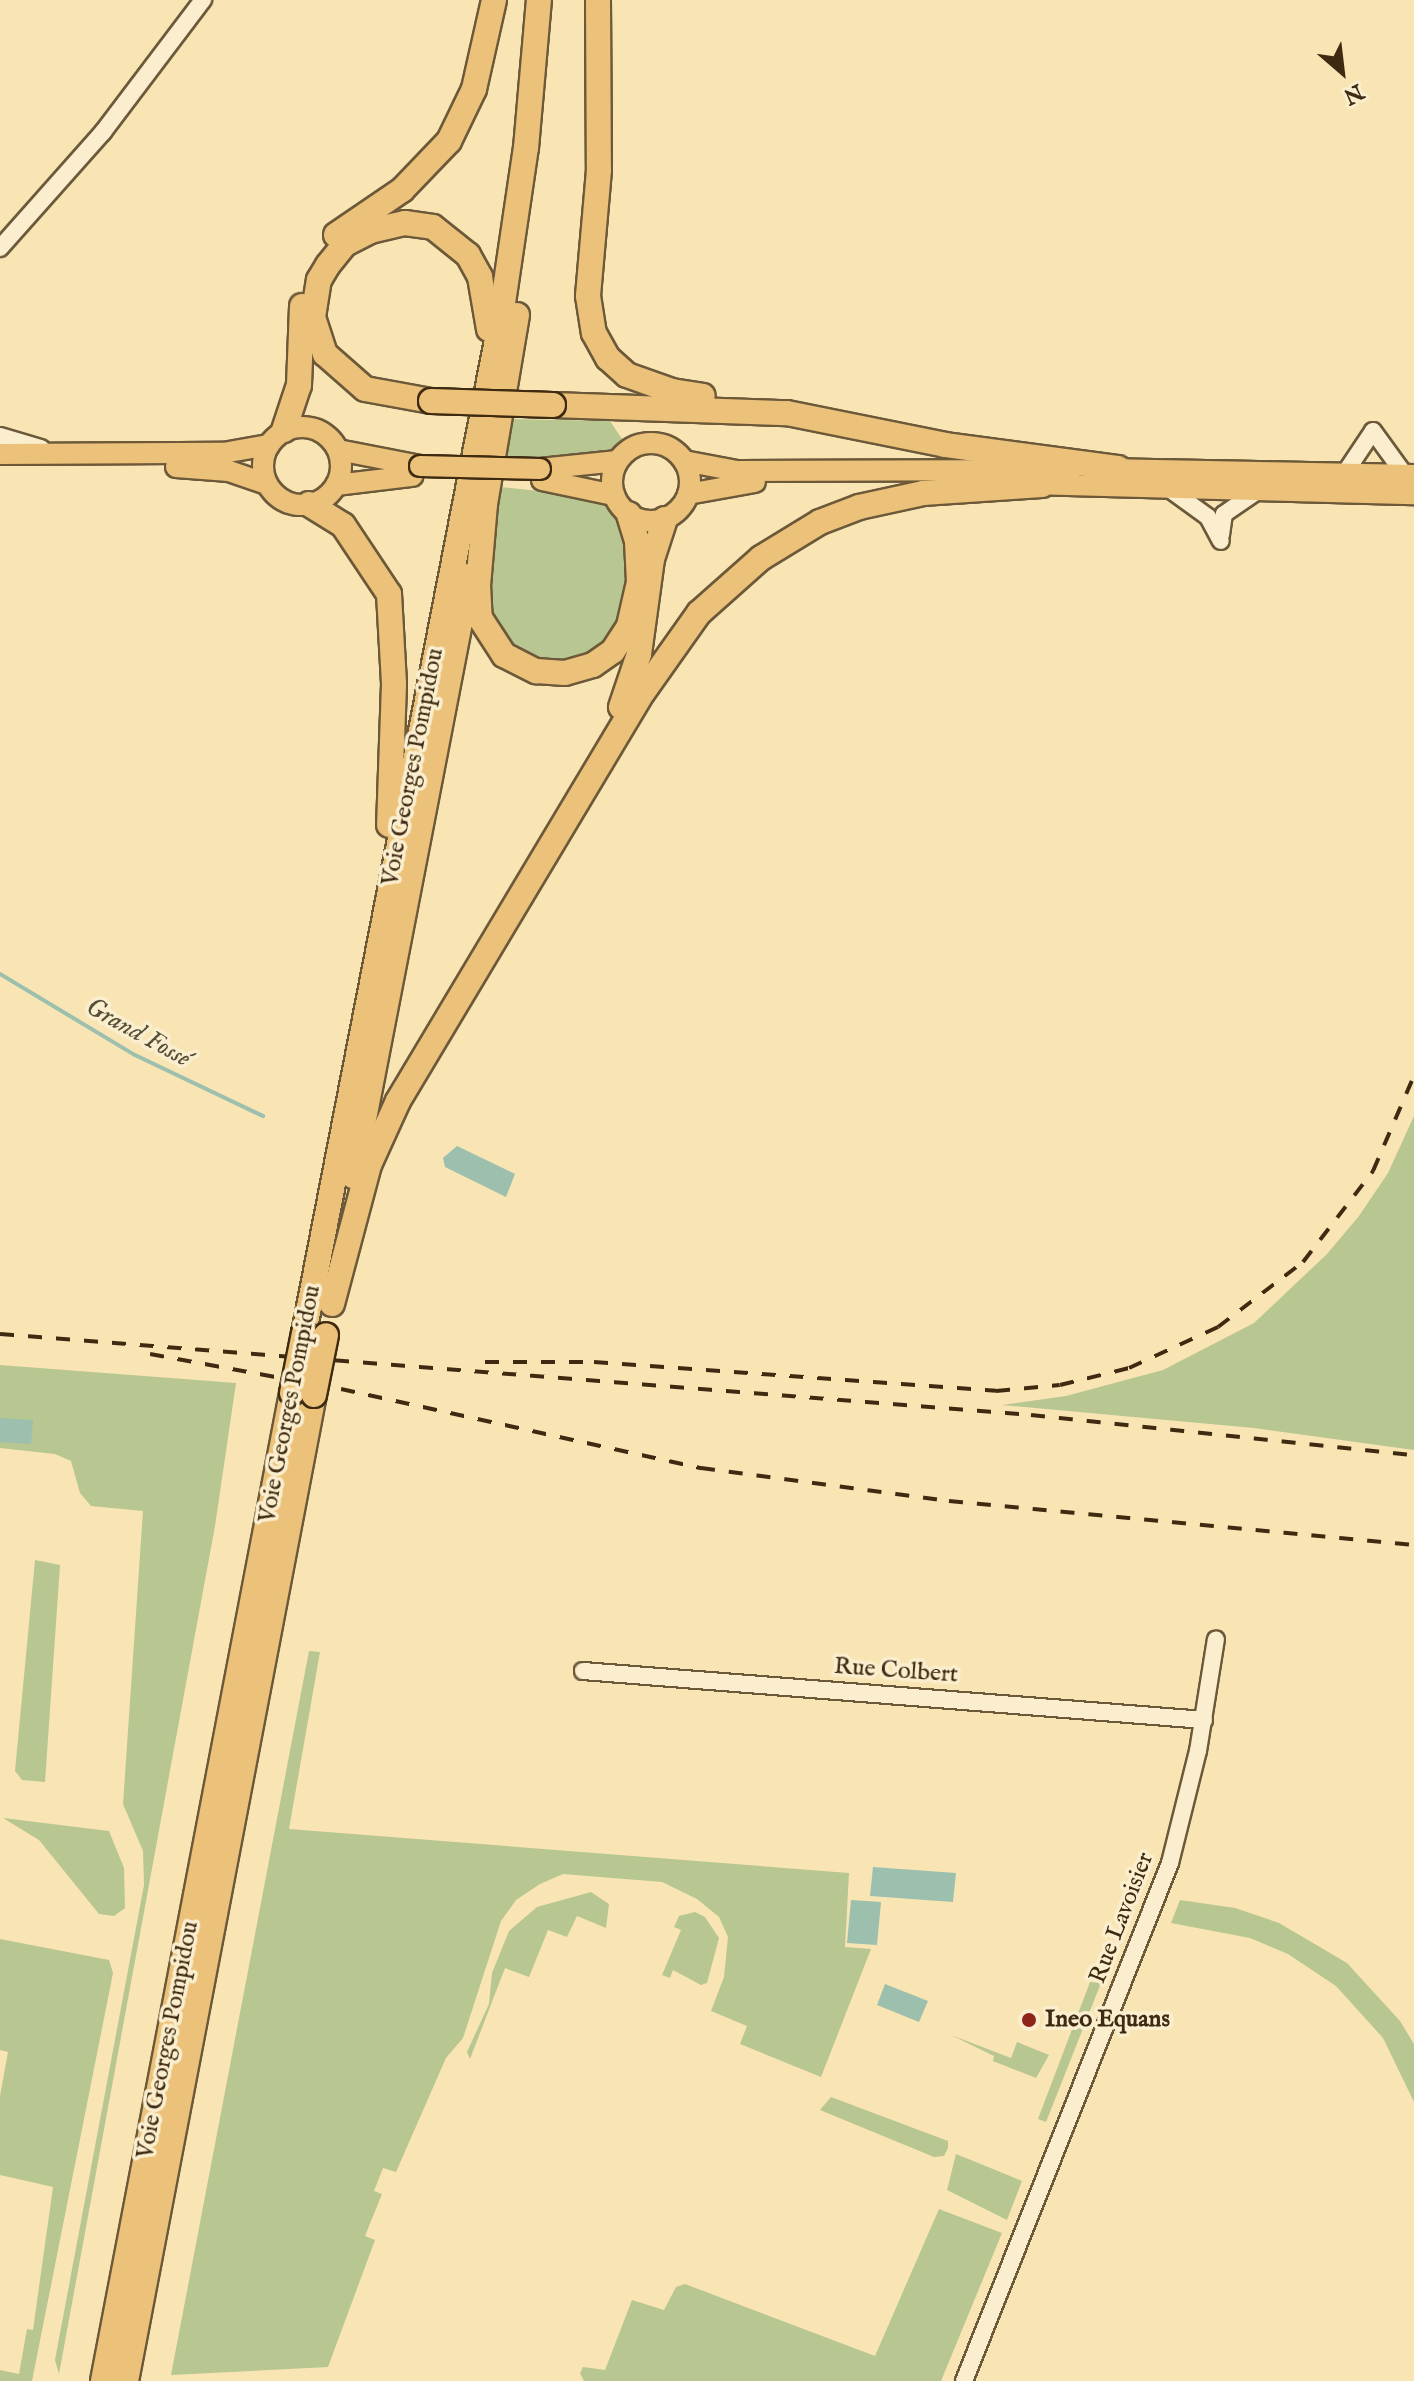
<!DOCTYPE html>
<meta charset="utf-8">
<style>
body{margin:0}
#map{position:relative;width:1414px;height:2381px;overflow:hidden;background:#f8e5b3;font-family:"IM FELL English",serif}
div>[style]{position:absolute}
.green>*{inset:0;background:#b8c691}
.water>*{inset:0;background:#9dbfae}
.stream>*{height:4px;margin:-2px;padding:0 2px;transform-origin:2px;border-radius:2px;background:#9dbfae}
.roads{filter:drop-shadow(2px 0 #6c593a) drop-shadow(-2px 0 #6c593a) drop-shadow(0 2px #6c593a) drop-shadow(0 -2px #6c593a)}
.minor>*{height:16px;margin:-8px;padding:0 8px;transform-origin:8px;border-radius:8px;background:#faeece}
.major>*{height:20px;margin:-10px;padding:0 10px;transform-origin:10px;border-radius:10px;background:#ecc27a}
.major>.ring{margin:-10px;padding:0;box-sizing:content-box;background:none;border:20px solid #ecc27a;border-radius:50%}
.highway>*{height:24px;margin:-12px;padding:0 12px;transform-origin:12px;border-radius:12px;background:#ecc27a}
.rail>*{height:4px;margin-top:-2px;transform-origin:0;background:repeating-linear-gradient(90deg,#3e2a11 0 14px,transparent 0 28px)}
.bridges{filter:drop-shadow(2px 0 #3e2a11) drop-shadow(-2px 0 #3e2a11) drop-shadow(0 2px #3e2a11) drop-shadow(0 -2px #3e2a11)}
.major-bridge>*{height:20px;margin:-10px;padding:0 10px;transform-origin:10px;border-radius:10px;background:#ecc27a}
.highway-bridge>*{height:24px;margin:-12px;padding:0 12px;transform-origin:12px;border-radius:12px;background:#ecc27a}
.dots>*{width:22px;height:22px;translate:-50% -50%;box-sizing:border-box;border:4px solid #faeece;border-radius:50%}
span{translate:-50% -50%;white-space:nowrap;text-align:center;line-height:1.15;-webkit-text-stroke:7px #faeece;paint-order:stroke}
.street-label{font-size:24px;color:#3e2a11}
.poi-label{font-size:24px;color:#3e2a11;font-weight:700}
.left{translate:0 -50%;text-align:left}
.water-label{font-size:26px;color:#564f38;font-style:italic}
.north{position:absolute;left:1302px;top:32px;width:80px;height:80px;-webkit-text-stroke:6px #faeece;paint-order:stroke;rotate:152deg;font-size:22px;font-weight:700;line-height:32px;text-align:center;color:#3e2a11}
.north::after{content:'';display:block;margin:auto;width:28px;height:36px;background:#3e2a11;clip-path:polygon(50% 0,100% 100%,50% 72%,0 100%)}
</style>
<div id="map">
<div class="green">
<i style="clip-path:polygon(510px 419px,610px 421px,624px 442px,603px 458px,504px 461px)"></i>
<i style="clip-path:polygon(500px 487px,605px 498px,627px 525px,633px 554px,626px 608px,601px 651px,557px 665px,518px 653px,493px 625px,486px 595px)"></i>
<i style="clip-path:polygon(1414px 1116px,1414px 1450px,1254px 1428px,1002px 1405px,1066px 1396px,1163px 1370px,1254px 1323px,1327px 1254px,1359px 1216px,1388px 1173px)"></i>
<i style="clip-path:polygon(0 1365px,236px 1383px,215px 1526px,59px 2374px,55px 2360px,144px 1885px,143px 1851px,123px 1804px,143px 1511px,91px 1506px,80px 1493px,71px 1461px,55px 1454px,0 1448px)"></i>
<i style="clip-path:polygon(35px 1560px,60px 1565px,45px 1782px,22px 1780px,15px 1771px)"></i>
<i style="clip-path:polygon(309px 1651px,320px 1652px,289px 1829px,849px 1873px,845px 1947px,871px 1949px,821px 2077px,740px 2044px,747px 2026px,711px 2011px,724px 1977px,728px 1937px,719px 1917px,697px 1899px,662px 1882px,563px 1874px,540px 1884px,516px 1900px,501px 1921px,463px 2038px,446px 2058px,396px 2172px,383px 2168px,374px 2191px,382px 2194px,365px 2236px,375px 2240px,328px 2367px,171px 2375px)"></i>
<i style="clip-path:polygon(3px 1818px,109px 1831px,124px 1868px,125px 1908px,114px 1916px,99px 1914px,39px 1840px)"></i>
<i style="clip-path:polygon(591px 1892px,609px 1904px,606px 1928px,577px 1916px,567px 1937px,548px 1930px,529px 1977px,505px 1968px,470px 2059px,467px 2052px,489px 2004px,492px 1973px,509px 1931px,537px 1907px)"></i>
<i style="clip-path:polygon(1180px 1900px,1235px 1908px,1279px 1923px,1347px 1963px,1400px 2021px,1414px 2044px,1414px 2102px,1383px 2038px,1336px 1986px,1288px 1954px,1250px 1938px,1171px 1923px)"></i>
<i style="clip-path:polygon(695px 1912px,705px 1917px,719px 1938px,707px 1983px,701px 1985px,673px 1970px,670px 1978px,662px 1975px,681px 1930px,674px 1927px,679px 1916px)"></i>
<i style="clip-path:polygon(0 1939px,109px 1960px,113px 1973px,32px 2381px,0 2381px,0 2370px,19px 2374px,27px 2329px,33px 2330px,53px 2187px,0 2175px,0 2096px,8px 2052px,0 2050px)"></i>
<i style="clip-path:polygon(1090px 1982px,1101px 1983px,1046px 2122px,1038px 2119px)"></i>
<i style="clip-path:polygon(951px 2035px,1011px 2058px,1017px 2042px,1049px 2055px,1036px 2078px,993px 2061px,994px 2056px)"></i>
<i style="clip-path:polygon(831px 2097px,948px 2141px,948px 2148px,944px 2156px,934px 2157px,820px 2110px)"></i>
<i style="clip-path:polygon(956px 2154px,1022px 2181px,1007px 2220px,947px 2190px)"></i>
<i style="clip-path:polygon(939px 2209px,1002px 2233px,941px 2381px,584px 2381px,580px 2373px,583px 2367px,605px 2370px,632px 2300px,664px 2310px,676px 2287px,685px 2284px,875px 2356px)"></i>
</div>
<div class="water">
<i style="clip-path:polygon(457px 1146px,515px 1174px,506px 1197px,445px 1167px,443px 1158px)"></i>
<i style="clip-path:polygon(0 1418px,33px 1420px,31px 1444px,0 1442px)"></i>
<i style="clip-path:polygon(873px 1867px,956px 1873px,953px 1902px,870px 1896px)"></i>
<i style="clip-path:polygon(851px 1900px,881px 1902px,877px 1945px,847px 1943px)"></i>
<i style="clip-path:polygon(885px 1984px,928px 2001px,919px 2022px,877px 2005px)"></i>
</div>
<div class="stream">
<i style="left:0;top:974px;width:157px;rotate:31deg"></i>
<i style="left:135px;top:1055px;width:142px;rotate:25.5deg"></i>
</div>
<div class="roads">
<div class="minor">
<i style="left:0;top:248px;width:155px;rotate:-48.4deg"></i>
<i style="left:103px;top:132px;width:166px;rotate:-52.9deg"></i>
<i style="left:0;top:436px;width:43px;rotate:16.3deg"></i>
<i style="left:1345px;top:473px;width:50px;rotate:-56.3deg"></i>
<i style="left:1373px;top:431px;width:54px;rotate:54deg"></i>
<i style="left:1168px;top:488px;width:49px;rotate:35.9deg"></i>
<i style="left:1208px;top:517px;width:27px;rotate:62deg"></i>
<i style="left:1221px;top:535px;width:21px;rotate:-82deg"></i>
<i style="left:1224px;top:514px;width:42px;rotate:-34.4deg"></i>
<i style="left:583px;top:1671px;width:623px;rotate:4.51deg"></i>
<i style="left:964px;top:2381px;width:557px;rotate:-68.31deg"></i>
<i style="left:1170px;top:1863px;width:115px;rotate:-76deg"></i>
<i style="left:1198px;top:1751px;width:113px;rotate:-80.9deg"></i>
</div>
<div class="major">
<i class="ring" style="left:263px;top:427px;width:58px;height:58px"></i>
<i class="ring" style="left:612px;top:443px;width:58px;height:58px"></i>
<i style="left:338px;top:450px;width:84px;rotate:11deg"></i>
<i style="left:0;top:454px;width:223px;rotate:-0.3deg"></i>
<i style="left:223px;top:453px;width:47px;rotate:-9.9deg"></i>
<i style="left:684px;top:461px;width:54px;rotate:10.7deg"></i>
<i style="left:737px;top:471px;width:334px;rotate:-0.2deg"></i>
<i style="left:176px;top:467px;width:53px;rotate:4.3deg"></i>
<i style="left:229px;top:471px;width:40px;rotate:18.9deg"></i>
<i style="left:540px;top:469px;width:78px;rotate:-5.9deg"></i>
<i style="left:1103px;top:469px;width:311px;rotate:1.1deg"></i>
<i style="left:542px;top:480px;width:74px;rotate:11.8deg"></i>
<i style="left:1027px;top:484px;width:387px;rotate:1.5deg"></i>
<i style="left:336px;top:485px;width:77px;rotate:-6.8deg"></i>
<i style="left:688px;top:494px;width:68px;rotate:-10.2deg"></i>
</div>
<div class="highway">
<i style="left:598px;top:0;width:170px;rotate:89.7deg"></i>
<i style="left:599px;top:170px;width:126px;rotate:95deg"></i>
<i style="left:588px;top:296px;width:37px;rotate:81deg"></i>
<i style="left:594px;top:333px;width:29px;rotate:61deg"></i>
<i style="left:608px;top:358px;width:25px;rotate:42deg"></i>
<i style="left:627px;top:375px;width:48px;rotate:19.6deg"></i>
<i style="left:672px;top:391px;width:31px;rotate:9deg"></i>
<i style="left:336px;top:235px;width:80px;rotate:-34.3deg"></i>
<i style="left:402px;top:190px;width:68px;rotate:-46.2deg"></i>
<i style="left:449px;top:141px;width:58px;rotate:-64.3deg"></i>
<i style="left:474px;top:89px;width:91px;rotate:-77.3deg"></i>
<i style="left:517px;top:315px;width:192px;rotate:99.6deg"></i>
<i style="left:485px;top:504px;width:81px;rotate:94.9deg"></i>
<i style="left:478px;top:585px;width:33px;rotate:87deg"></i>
<i style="left:480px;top:618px;width:44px;rotate:57deg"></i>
<i style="left:504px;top:655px;width:36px;rotate:27deg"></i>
<i style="left:536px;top:671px;width:29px;rotate:4deg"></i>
<i style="left:565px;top:673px;width:29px;rotate:-16deg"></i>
<i style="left:593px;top:665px;width:24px;rotate:-35deg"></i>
<i style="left:613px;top:651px;width:30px;rotate:-57deg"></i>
<i style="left:629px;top:626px;width:45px;rotate:-77.2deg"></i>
<i style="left:639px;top:582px;width:41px;rotate:-92.8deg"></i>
<i style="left:637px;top:541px;width:28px;rotate:-107deg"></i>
<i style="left:431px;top:401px;width:67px;rotate:-169.7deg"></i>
<i style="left:365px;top:389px;width:53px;rotate:-138.8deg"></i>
<i style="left:325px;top:354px;width:39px;rotate:-108deg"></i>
<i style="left:313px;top:317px;width:37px;rotate:-81deg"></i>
<i style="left:319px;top:280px;width:17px;rotate:-59deg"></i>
<i style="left:328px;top:265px;width:27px;rotate:-51deg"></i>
<i style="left:345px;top:244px;width:28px;rotate:-27deg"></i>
<i style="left:370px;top:231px;width:36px;rotate:-13deg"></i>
<i style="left:405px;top:223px;width:28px;rotate:8deg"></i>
<i style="left:433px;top:227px;width:45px;rotate:38.7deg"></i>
<i style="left:468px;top:255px;width:25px;rotate:61deg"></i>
<i style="left:480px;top:277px;width:53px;rotate:80.2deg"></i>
<i style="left:553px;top:405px;width:234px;rotate:2deg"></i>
<i style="left:787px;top:413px;width:161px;rotate:11.4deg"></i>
<i style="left:945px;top:445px;width:175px;rotate:7.6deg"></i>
<i style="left:284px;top:430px;width:47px;rotate:-71.6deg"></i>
<i style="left:299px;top:385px;width:79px;rotate:-87.8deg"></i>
<i style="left:309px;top:504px;width:40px;rotate:32deg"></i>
<i style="left:343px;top:525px;width:83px;rotate:56.3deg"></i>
<i style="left:389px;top:594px;width:90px;rotate:86.8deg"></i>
<i style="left:394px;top:684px;width:141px;rotate:92deg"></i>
<i style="left:621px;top:707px;width:56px;rotate:-71.2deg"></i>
<i style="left:639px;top:654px;width:96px;rotate:-82.2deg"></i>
<i style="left:652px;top:559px;width:42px;rotate:-72deg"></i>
<i style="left:353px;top:1176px;width:611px;rotate:-79.06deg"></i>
<i style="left:332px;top:1304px;width:144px;rotate:-75.1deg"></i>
<i style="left:369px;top:1165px;width:70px;rotate:-65.6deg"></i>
<i style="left:398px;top:1101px;width:477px;rotate:-59.1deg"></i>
<i style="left:643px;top:692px;width:97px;rotate:-54.7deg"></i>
<i style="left:699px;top:613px;width:83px;rotate:-41.6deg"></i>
<i style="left:761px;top:558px;width:69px;rotate:-31.4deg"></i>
<i style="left:820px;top:522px;width:42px;rotate:-21deg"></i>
<i style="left:859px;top:507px;width:66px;rotate:-12.3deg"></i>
<i style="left:923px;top:493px;width:119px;rotate:-3.8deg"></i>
<i style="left:304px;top:1333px;width:1022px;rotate:-79deg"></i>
<i style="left:499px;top:330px;width:184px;rotate:-81.6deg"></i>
<i style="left:526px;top:148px;width:149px;rotate:-85deg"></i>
<i style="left:103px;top:2381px;width:1006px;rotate:-79.17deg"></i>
<i style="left:126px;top:2381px;width:1004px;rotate:-79.21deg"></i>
</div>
</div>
<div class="rail">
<i style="left:0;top:1334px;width:1034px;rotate:4.49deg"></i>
<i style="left:1031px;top:1415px;width:385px;rotate:6deg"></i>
<i style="left:150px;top:1354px;width:194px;rotate:10.4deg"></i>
<i style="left:341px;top:1389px;width:369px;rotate:12.4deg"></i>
<i style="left:701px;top:1468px;width:250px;rotate:7.6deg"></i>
<i style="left:949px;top:1501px;width:467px;rotate:5.4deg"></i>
<i style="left:485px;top:1362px;width:109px"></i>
<i style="left:594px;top:1362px;width:403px;rotate:4.1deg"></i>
<i style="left:996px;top:1391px;width:64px;rotate:-5.4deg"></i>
<i style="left:1060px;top:1385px;width:71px;rotate:-13.8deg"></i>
<i style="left:1129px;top:1368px;width:98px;rotate:-24.7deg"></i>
<i style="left:1218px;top:1327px;width:107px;rotate:-37.4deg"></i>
<i style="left:1303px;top:1262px;width:115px;rotate:-52.4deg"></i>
<i style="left:1373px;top:1171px;width:103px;rotate:-66.7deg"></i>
</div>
<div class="bridges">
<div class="major-bridge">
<i style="left:420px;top:466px;width:120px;rotate:1.4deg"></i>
</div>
<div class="highway-bridge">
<i style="left:431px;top:401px;width:122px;rotate:1.9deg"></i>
<i style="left:292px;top:1393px;width:61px;rotate:-78.7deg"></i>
<i style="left:314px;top:1395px;width:61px;rotate:-78.7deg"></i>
</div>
</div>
<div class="dots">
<i style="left:1029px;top:2020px;background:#8f2418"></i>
</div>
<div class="street-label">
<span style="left:413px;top:767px;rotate:-79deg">Voie Georges Pompidou</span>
<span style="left:290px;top:1404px;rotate:-79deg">Voie Georges Pompidou</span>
<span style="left:896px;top:1671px;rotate:4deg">Rue Colbert</span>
<span style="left:1122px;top:1918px;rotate:-69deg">Rue Lavoisier</span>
<span style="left:168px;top:2040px;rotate:-79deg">Voie Georges Pompidou</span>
</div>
<div class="poi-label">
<span class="left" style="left:1045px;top:2020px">Ineo Equans</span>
</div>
<div class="water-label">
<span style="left:138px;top:1033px;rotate:29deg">Grand Fossé</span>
</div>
<div class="north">N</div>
</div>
